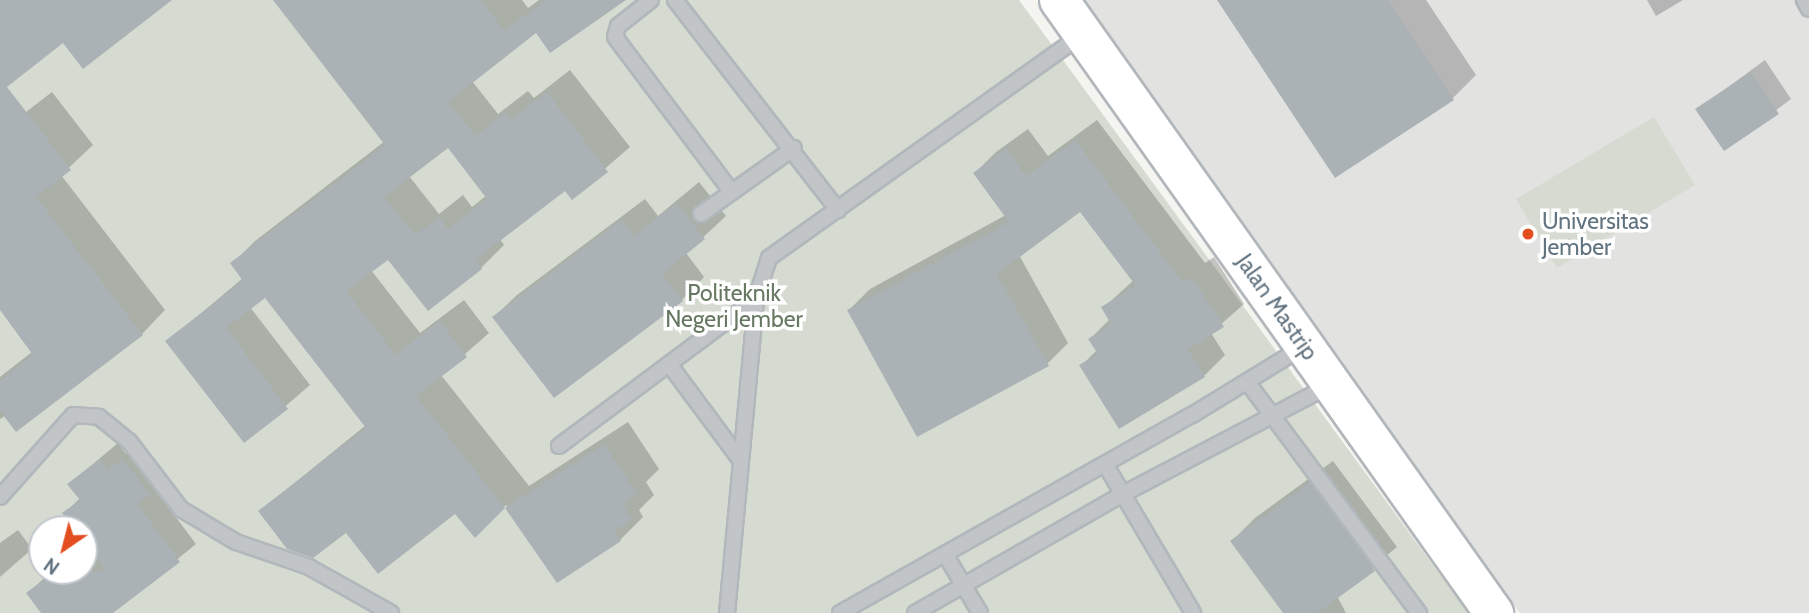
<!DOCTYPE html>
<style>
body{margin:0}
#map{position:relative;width:1809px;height:613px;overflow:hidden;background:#f4f4f0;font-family:Cabin,sans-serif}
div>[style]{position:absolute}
.built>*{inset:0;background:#e2e3e1}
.green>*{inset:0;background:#d5dbd1}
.shadow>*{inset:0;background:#0003}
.building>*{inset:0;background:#aab2b6}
.roads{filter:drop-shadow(2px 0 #b1b7bb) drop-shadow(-2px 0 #b1b7bb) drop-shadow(0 2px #b1b7bb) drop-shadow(0 -2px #b1b7bb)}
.lane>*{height:14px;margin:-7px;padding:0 7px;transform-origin:7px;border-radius:7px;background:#c1c5c8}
.secondary>*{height:38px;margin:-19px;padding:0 19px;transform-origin:19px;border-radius:19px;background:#fff}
.dots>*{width:19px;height:19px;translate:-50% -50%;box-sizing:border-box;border:4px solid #fff;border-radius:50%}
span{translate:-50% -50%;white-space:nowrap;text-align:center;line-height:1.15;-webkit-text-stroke:7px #fff;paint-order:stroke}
.poi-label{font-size:23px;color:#637481}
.left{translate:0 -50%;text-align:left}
.park-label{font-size:23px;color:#667862}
.street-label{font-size:23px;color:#637481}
.north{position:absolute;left:28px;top:515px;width:70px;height:70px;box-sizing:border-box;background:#fff;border:2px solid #c1c7cd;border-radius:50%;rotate:215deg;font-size:19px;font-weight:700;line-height:28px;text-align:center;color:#637481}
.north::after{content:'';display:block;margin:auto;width:24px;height:32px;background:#e34e21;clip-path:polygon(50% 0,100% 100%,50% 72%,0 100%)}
</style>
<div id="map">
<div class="built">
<i style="clip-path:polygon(1083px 0,1809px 0,1809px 613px,1520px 613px,1411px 469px)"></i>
</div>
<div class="green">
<i style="clip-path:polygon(evenodd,0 0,1019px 0,1468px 613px,0 613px,0 0,42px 529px,84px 529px,84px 571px,42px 571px,42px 529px)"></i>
<i style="clip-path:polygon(1654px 117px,1695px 185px,1557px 268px,1516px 199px)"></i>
</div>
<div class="shadow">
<i style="clip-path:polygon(evenodd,275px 0,522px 0,528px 8px,539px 0,623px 0,537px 31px,472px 81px,498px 114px,528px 91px,534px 98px,570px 70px,630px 147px,572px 197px,565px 189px,500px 239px,504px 245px,481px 268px,428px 308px,388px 257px,371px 270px,420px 333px,464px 300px,489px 333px,441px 375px,529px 486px,628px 422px,659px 469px,646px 482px,654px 495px,639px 510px,643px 517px,620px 540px,558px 580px,506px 505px,475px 536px,455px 512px,346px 531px,260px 511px,366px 425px,266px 295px,250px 307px,310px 385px,245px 441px,168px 341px,243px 278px,232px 264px,255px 241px,385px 141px,275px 0,448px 146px,487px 195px,472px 207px,463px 195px,439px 214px,409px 176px,448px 146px)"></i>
<i style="clip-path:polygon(1219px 0,1426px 0,1476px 75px,1453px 98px)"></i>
<i style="clip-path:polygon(1647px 0,1683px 0,1656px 16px)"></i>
<i style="clip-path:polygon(1765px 60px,1791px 99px,1725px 148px,1698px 109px)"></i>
<i style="clip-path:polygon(52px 92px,93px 145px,61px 175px,165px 310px,142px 334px,0 419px,0 377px,32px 352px,0 307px,0 132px)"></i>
<i style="clip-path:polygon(1097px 120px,1205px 263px,1214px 257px,1244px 304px,1211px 333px,1225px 355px,1204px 376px,1082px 365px,1097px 350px,1090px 339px,1110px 319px,1103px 308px,1134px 280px,1081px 210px,1019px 255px,1068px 343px,1047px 364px,849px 310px,870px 289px,1006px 215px,975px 173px,996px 152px,1028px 129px,1048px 156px)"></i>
<i style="clip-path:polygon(699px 182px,726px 216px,686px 253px,704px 277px,682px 300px,494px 317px,517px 295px,645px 199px,658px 216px)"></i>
<i style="clip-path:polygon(118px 443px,126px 454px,141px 443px,166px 476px,154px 488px,196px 544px,111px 613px,43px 613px,28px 593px,52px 571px,84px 571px,84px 547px,88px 544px,84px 529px,77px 529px,65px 513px,80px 498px,69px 484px)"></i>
<i style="clip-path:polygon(1333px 461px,1397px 547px,1337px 596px,1346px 613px,1285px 613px,1232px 541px,1255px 518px)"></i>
<i style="clip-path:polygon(18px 530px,32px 549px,0 577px,0 543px)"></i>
</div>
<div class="building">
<i style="clip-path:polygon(0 0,172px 0,83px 69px,63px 43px,7px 87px,71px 170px,36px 197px,143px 335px,16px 432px,0 411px,0 380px,33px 355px,0 310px)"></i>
<i style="clip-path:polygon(evenodd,273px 0,481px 0,504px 30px,547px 0,626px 0,550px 53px,536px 33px,448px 102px,475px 136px,505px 113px,510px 120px,547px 92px,608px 172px,572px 200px,565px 191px,475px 260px,482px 269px,428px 311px,388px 260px,346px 291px,396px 355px,440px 321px,467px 357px,416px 396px,505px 508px,475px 538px,455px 514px,378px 574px,346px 533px,313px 558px,287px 549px,258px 511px,366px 428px,265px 298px,226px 328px,288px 409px,244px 443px,165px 341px,243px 281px,230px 263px,385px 145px,273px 0,448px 148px,487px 199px,448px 229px,439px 217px,415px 235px,384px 197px,448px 148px)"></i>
<i style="clip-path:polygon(1217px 0,1388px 0,1454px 100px,1335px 178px)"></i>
<i style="clip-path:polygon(1751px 72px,1779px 114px,1724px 151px,1695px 109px)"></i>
<i style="clip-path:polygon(1075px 140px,1183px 283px,1192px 277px,1224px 327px,1188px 349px,1205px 377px,1119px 429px,1079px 365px,1098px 354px,1088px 339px,1111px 324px,1101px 307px,1136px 286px,1080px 212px,997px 274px,1049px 366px,917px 437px,847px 310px,1009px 222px,973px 173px,1006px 148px,1026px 176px)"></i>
<i style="clip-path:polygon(676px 203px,705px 239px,662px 274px,683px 301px,554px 398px,492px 317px,621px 220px,634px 237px)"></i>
<i style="clip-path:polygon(604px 444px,637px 494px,622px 503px,632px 520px,614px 531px,621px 541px,557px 583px,505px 508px)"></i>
<i style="clip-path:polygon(100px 459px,108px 470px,123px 459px,150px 495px,137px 504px,180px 562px,113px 613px,41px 613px,26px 593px,55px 571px,107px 571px,84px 541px,84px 529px,75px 529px,62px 513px,80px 500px,67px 484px)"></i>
<i style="clip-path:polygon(1310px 482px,1375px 571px,1317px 613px,1283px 613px,1230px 541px)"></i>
</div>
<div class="roads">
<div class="lane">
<i style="left:651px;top:0;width:42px;rotate:141.8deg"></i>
<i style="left:618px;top:26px;width:11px;rotate:105deg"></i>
<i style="left:615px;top:37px;width:194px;rotate:53deg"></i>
<i style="left:675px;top:0;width:266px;rotate:52.2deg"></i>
<i style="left:1804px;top:0;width:10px;rotate:61deg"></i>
<i style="left:701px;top:214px;width:114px;rotate:-35.4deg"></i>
<i style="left:669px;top:364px;width:121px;rotate:53.4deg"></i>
<i style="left:1248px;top:383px;width:287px;rotate:53.4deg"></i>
<i style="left:559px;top:446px;width:246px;rotate:-36.7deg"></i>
<i style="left:1105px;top:464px;width:173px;rotate:59.4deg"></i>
<i style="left:0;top:497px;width:110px;rotate:-48.3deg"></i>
<i style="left:73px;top:415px;width:26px;rotate:4deg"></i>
<i style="left:99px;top:417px;width:38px;rotate:39deg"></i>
<i style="left:129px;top:441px;width:86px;rotate:52.6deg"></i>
<i style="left:181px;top:509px;width:64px;rotate:31deg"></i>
<i style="left:236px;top:542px;width:77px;rotate:18.9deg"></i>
<i style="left:309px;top:567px;width:94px;rotate:29.3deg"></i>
<i style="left:945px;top:554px;width:69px;rotate:59.3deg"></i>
<i style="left:727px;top:613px;width:315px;rotate:-84.7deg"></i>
<i style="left:756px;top:299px;width:43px;rotate:-72.4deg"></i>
<i style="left:769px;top:258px;width:386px;rotate:-35.5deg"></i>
<i style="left:840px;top:613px;width:404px;rotate:-29.4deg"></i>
<i style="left:1192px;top:415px;width:130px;rotate:-31.5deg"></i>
<i style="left:915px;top:613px;width:240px;rotate:-29.8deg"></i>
<i style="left:1123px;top:494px;width:235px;rotate:-27.7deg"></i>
</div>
<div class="secondary">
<i style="left:1059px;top:0;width:752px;rotate:54.64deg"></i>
</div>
</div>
<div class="dots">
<i style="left:1528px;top:234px;background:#e34e21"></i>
</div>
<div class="poi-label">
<span class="left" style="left:1542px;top:234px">Universitas<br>Jember</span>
</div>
<div class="park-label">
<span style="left:734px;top:306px">Politeknik<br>Negeri Jember</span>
</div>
<div class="street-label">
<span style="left:1277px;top:307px;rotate:55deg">Jalan Mastrip</span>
</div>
<div class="north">N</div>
</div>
